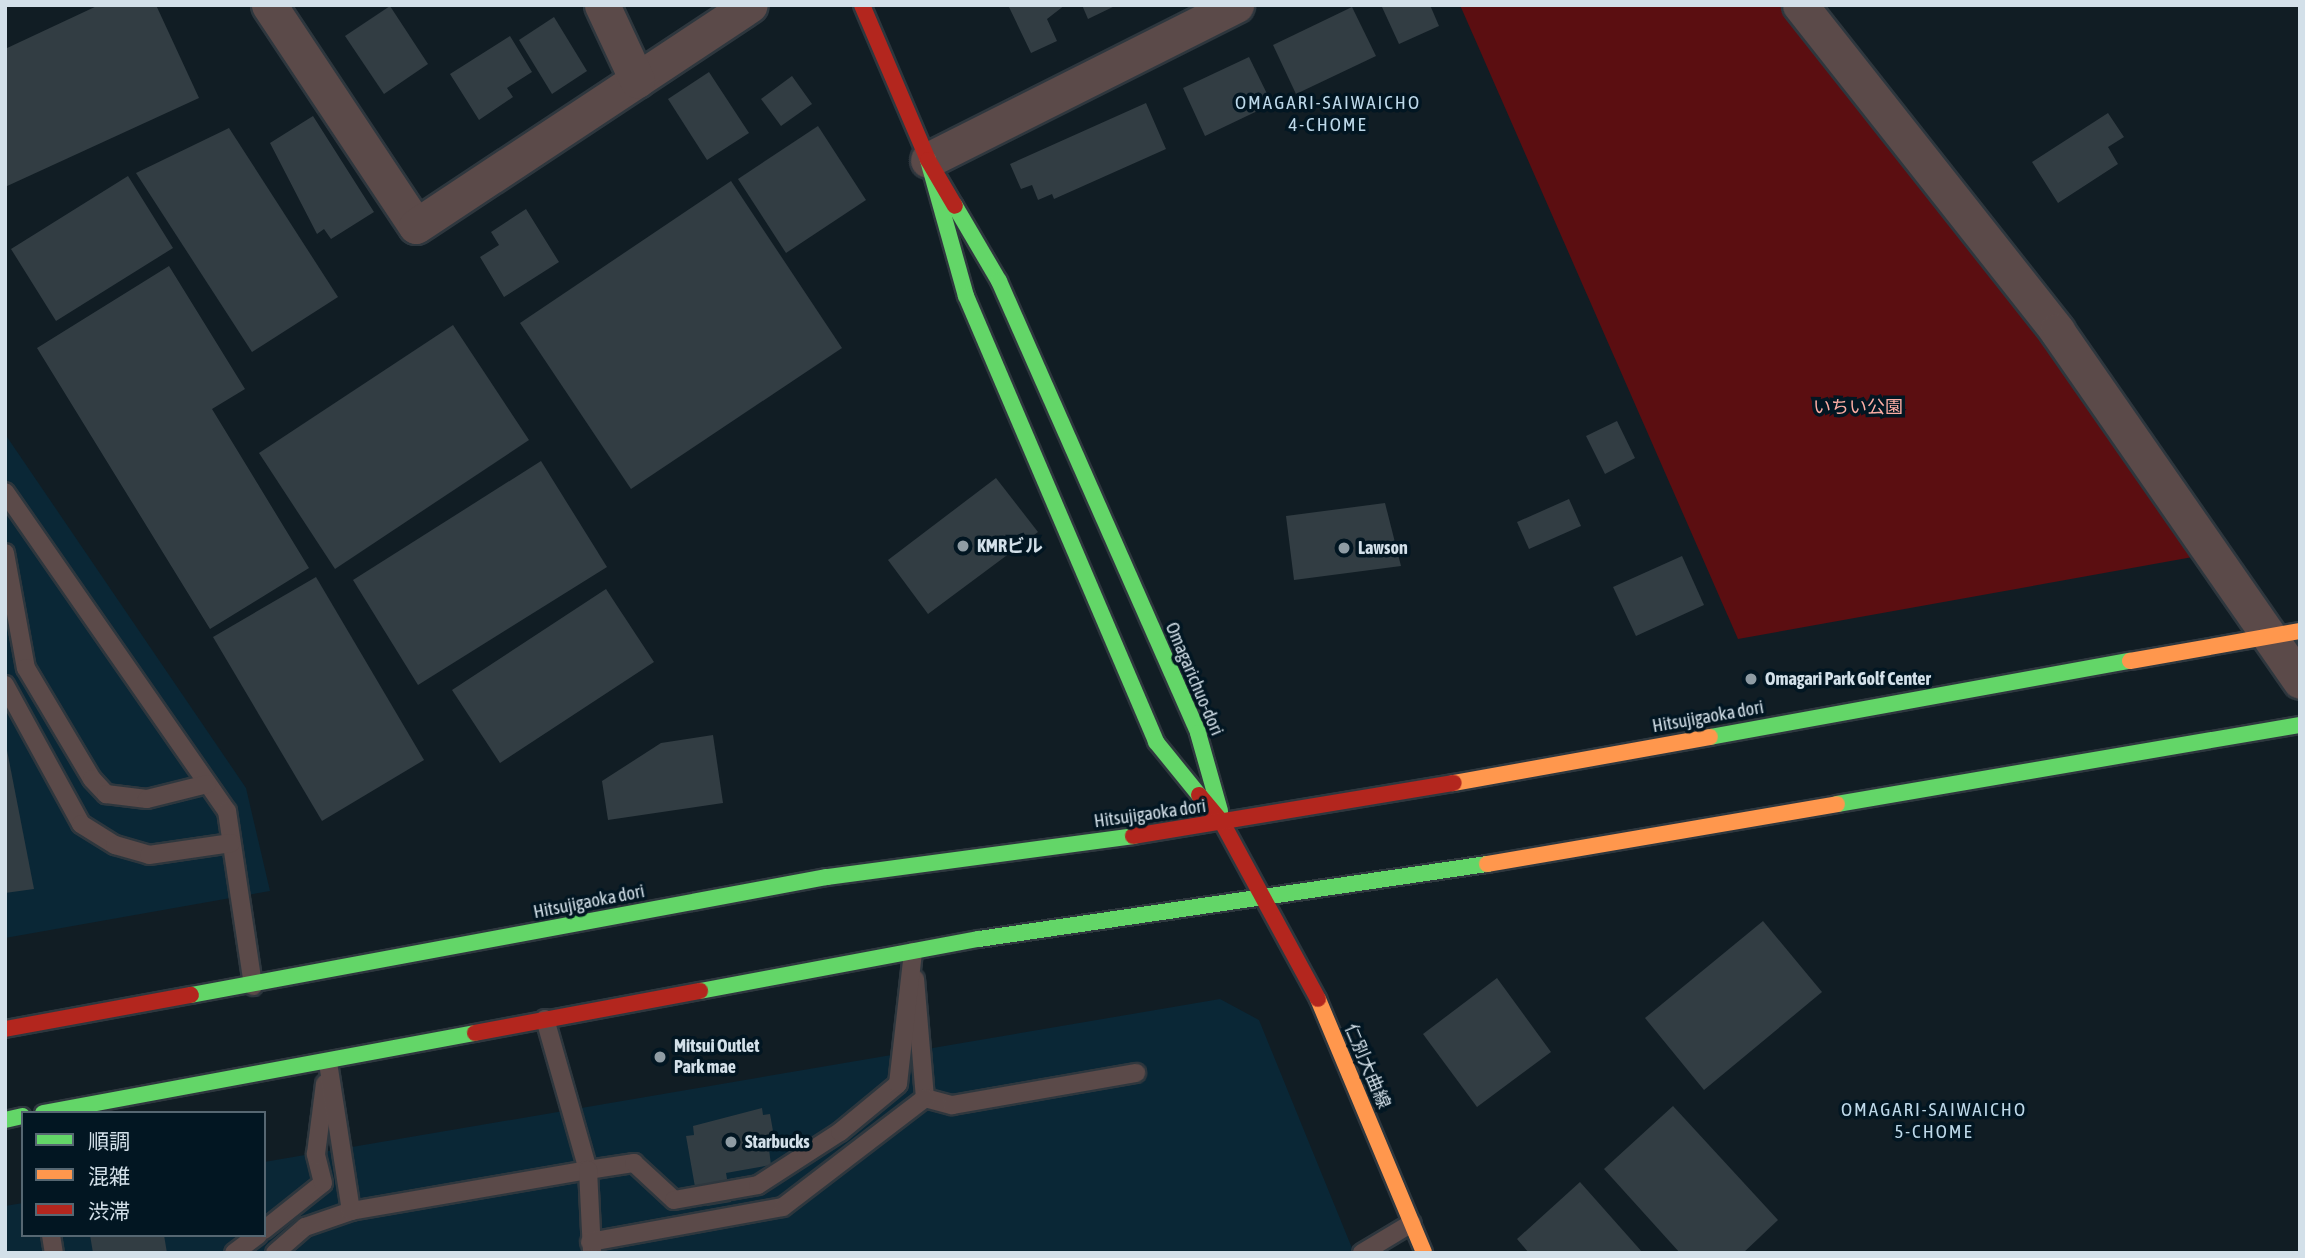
<!DOCTYPE html>
<meta charset="utf-8">
<style>
body{margin:0}
#map{position:relative;width:2305px;height:1258px;overflow:hidden;background:#111d24;font-family:"Asap Condensed","Noto Sans JP",sans-serif}
div>[style]{position:absolute}
.built>*{inset:0;background:#0a2736}
.green>*{inset:0;background:#5b0e11}
.building>*{inset:0;background:#323d43}
.roads{filter:drop-shadow(2px 0 #2e373e) drop-shadow(-2px 0 #2e373e) drop-shadow(0 2px #2e373e) drop-shadow(0 -2px #2e373e)}
.lane>*{height:18px;margin:-9px;padding:0 9px;transform-origin:9px;border-radius:9px;background:#5b4a49}
.street>*{height:35px;margin:-17.5px;padding:0 17.5px;transform-origin:17.5px;border-radius:17.5px;background:#5b4a49}
.fast>*{height:16px;margin:-8px;padding:0 8px;transform-origin:8px;border-radius:8px;background:#63d668}
.slow>*{height:16px;margin:-8px;padding:0 8px;transform-origin:8px;border-radius:8px;background:#ff974d}
.jam>*{height:16px;margin:-8px;padding:0 8px;transform-origin:8px;border-radius:8px;background:#b3261e}
.dots>*{width:19px;height:19px;translate:-50% -50%;box-sizing:border-box;border:4px solid #021622;border-radius:50%}
span{translate:-50% -50%;white-space:nowrap;text-align:center;line-height:1.15;-webkit-text-stroke:7px #021622;paint-order:stroke}
.park-label{font-size:18px;color:#fcada4}
.poi-label{font-size:18px;color:#d3e0e9;font-weight:700}
.left{translate:0 -50%;text-align:left}
.street-label{font-size:18px;color:#d3e0e9}
.neighbourhood-label{font-size:19px;color:#bed9ea;letter-spacing:2px}
.frame{position:absolute;inset:0;border:7px solid #d3e0e9;pointer-events:none}
.legend{position:absolute;left:21px;top:1111px;width:245px;height:126px;box-sizing:border-box;background:#021622;border:2px solid #566772;margin:0;padding:9px 12px;list-style:none;font-size:21px;color:#d3e0e9}
.legend li{display:flex;align-items:center;gap:14px;height:35px}
.legend b{width:35px;border:2px solid #566772}
</style>
<div id="map">
<div class="built">
<i style="clip-path:polygon(5px 434px,246px 788px,270px 891px,5px 938px)"></i>
<i style="clip-path:polygon(1220px 999px,1259px 1020px,1354px 1253px,5px 1253px,5px 1206px,23px 1203px,23px 1235px,264px 1235px,264px 1162px)"></i>
</div>
<div class="green">
<i style="clip-path:polygon(1460px 5px,1800px 5px,2215px 553px,1738px 639px)"></i>
</div>
<div class="building">
<i style="clip-path:polygon(99px 5px,156px 5px,199px 98px,5px 187px,5px 49px)"></i>
<i style="clip-path:polygon(1008px 5px,1065px 5px,1047px 19px,1057px 41px,1031px 53px)"></i>
<i style="clip-path:polygon(1082px 5px,1117px 5px,1088px 19px)"></i>
<i style="clip-path:polygon(1430px 5px,1439px 26px,1399px 44px,1382px 7px)"></i>
<i style="clip-path:polygon(390px 6px,428px 64px,384px 94px,345px 36px)"></i>
<i style="clip-path:polygon(1352px 7px,1376px 56px,1296px 94px,1273px 45px)"></i>
<i style="clip-path:polygon(554px 17px,587px 71px,552px 94px,519px 40px)"></i>
<i style="clip-path:polygon(510px 36px,532px 72px,507px 88px,513px 97px,479px 120px,450px 74px)"></i>
<i style="clip-path:polygon(1249px 57px,1272px 104px,1205px 136px,1183px 88px)"></i>
<i style="clip-path:polygon(709px 72px,749px 133px,707px 160px,668px 99px)"></i>
<i style="clip-path:polygon(792px 76px,812px 104px,781px 126px,761px 99px)"></i>
<i style="clip-path:polygon(1146px 103px,1166px 149px,1054px 199px,1052px 194px,1038px 200px,1032px 185px,1021px 189px,1010px 164px)"></i>
<i style="clip-path:polygon(2108px 113px,2124px 137px,2108px 147px,2118px 164px,2058px 203px,2032px 162px)"></i>
<i style="clip-path:polygon(313px 116px,374px 212px,331px 239px,324px 229px,317px 234px,270px 143px)"></i>
<i style="clip-path:polygon(818px 126px,866px 200px,786px 253px,738px 179px)"></i>
<i style="clip-path:polygon(229px 128px,338px 297px,252px 352px,136px 173px)"></i>
<i style="clip-path:polygon(128px 176px,173px 248px,56px 321px,11px 249px)"></i>
<i style="clip-path:polygon(731px 181px,842px 348px,631px 489px,520px 323px)"></i>
<i style="clip-path:polygon(526px 209px,559px 262px,504px 297px,480px 257px,499px 245px,491px 232px)"></i>
<i style="clip-path:polygon(169px 266px,245px 389px,212px 409px,309px 568px,210px 629px,37px 348px)"></i>
<i style="clip-path:polygon(453px 325px,529px 440px,335px 569px,259px 453px)"></i>
<i style="clip-path:polygon(1617px 421px,1635px 458px,1605px 474px,1586px 436px)"></i>
<i style="clip-path:polygon(541px 461px,607px 567px,418px 685px,353px 580px)"></i>
<i style="clip-path:polygon(996px 478px,1038px 532px,928px 614px,888px 560px)"></i>
<i style="clip-path:polygon(1569px 499px,1581px 526px,1529px 549px,1517px 522px)"></i>
<i style="clip-path:polygon(1385px 503px,1401px 566px,1294px 580px,1286px 516px)"></i>
<i style="clip-path:polygon(1682px 556px,1704px 605px,1636px 636px,1613px 587px)"></i>
<i style="clip-path:polygon(316px 577px,424px 760px,322px 821px,213px 637px)"></i>
<i style="clip-path:polygon(606px 589px,654px 662px,500px 763px,452px 690px)"></i>
<i style="clip-path:polygon(713px 735px,723px 803px,608px 820px,602px 781px,661px 743px)"></i>
<i style="clip-path:polygon(5px 740px,34px 889px,5px 893px)"></i>
<i style="clip-path:polygon(1763px 921px,1822px 992px,1704px 1090px,1645px 1018px)"></i>
<i style="clip-path:polygon(1497px 978px,1551px 1052px,1477px 1107px,1423px 1034px)"></i>
<i style="clip-path:polygon(1673px 1106px,1778px 1220px,1743px 1253px,1680px 1253px,1604px 1169px)"></i>
<i style="clip-path:polygon(762px 1108px,763px 1115px,770px 1114px,776px 1148px,769px 1149px,771px 1165px,726px 1173px,731px 1202px,707px 1206px,704px 1185px,695px 1187px,686px 1136px,694px 1135px,693px 1126px)"></i>
<i style="clip-path:polygon(1580px 1182px,1643px 1253px,1529px 1253px,1517px 1239px)"></i>
<i style="clip-path:polygon(90px 1235px,164px 1235px,167px 1253px,93px 1253px)"></i>
</div>
<div class="roads">
<div class="lane">
<i style="left:5px;top:492px;width:389px;rotate:55.2deg"></i>
<i style="left:227px;top:811px;width:177px;rotate:81.5deg"></i>
<i style="left:5px;top:553px;width:117px;rotate:79.7deg"></i>
<i style="left:26px;top:668px;width:129px;rotate:59.3deg"></i>
<i style="left:92px;top:779px;width:21px;rotate:47deg"></i>
<i style="left:106px;top:794px;width:41px;rotate:7deg"></i>
<i style="left:147px;top:799px;width:62px;rotate:-14deg"></i>
<i style="left:5px;top:685px;width:158px;rotate:61.3deg"></i>
<i style="left:81px;top:824px;width:40px;rotate:32deg"></i>
<i style="left:115px;top:845px;width:35px;rotate:16deg"></i>
<i style="left:149px;top:855px;width:83px;rotate:-8.3deg"></i>
<i style="left:915px;top:979px;width:119px;rotate:85.2deg"></i>
<i style="left:545px;top:1019px;width:157px;rotate:74.1deg"></i>
<i style="left:588px;top:1170px;width:47px;rotate:-8.7deg"></i>
<i style="left:634px;top:1163px;width:54px;rotate:42.8deg"></i>
<i style="left:674px;top:1200px;width:85px;rotate:-10.1deg"></i>
<i style="left:758px;top:1185px;width:98px;rotate:-32.9deg"></i>
<i style="left:840px;top:1132px;width:75px;rotate:-39.6deg"></i>
<i style="left:898px;top:1084px;width:133px;rotate:-83.5deg"></i>
<i style="left:925px;top:1098px;width:28px;rotate:15deg"></i>
<i style="left:952px;top:1105px;width:187px;rotate:-9.9deg"></i>
<i style="left:351px;top:1211px;width:241px;rotate:-9.8deg"></i>
<i style="left:588px;top:1170px;width:83px;rotate:87.2deg"></i>
<i style="left:264px;top:1230px;width:75px;rotate:-38.5deg"></i>
<i style="left:323px;top:1183px;width:30px;rotate:-104deg"></i>
<i style="left:316px;top:1154px;width:71px;rotate:-82.7deg"></i>
<i style="left:51px;top:1235px;width:18px;rotate:81deg"></i>
<i style="left:590px;top:1242px;width:196px;rotate:-10.3deg"></i>
<i style="left:783px;top:1207px;width:179px;rotate:-37.5deg"></i>
<i style="left:234px;top:1253px;width:30px;rotate:-37deg"></i>
<i style="left:275px;top:1253px;width:40px;rotate:-41deg"></i>
<i style="left:305px;top:1227px;width:49px;rotate:-19.2deg"></i>
<i style="left:351px;top:1211px;width:150px;rotate:-98.8deg"></i>
<i style="left:1362px;top:1253px;width:58px;rotate:-31deg"></i>
</div>
<div class="street">
<i style="left:269px;top:5px;width:265px;rotate:56.4deg"></i>
<i style="left:416px;top:226px;width:400px;rotate:-33.5deg"></i>
<i style="left:602px;top:5px;width:83px;rotate:65deg"></i>
<i style="left:1800px;top:5px;width:415px;rotate:51.7deg"></i>
<i style="left:2057px;top:331px;width:426px;rotate:55.2deg"></i>
<i style="left:928px;top:160px;width:345px;rotate:-26.7deg"></i>
</div>
<div class="fast">
<i style="left:928px;top:160px;width:141px;rotate:74.4deg"></i>
<i style="left:966px;top:296px;width:485px;rotate:66.9deg"></i>
<i style="left:1156px;top:742px;width:68px;rotate:50.9deg"></i>
<i style="left:955px;top:206px;width:87px;rotate:59.6deg"></i>
<i style="left:999px;top:281px;width:494px;rotate:66.2deg"></i>
<i style="left:1198px;top:733px;width:81px;rotate:74.2deg"></i>
<i style="left:1710px;top:737px;width:427px;rotate:-10.3deg"></i>
<i style="left:1837px;top:804px;width:470px;rotate:-9.7deg"></i>
<i style="left:700px;top:991px;width:284px;rotate:-10.6deg"></i>
<i style="left:979px;top:939px;width:514px;rotate:-8.4deg"></i>
<i style="left:191px;top:995px;width:647px;rotate:-10.51deg"></i>
<i style="left:827px;top:877px;width:309px;rotate:-7.6deg"></i>
<i style="left:43px;top:1113px;width:439px;rotate:-10.5deg"></i>
<i style="left:5px;top:1120px;width:18px;rotate:-13deg"></i>
</div>
<div class="slow">
<i style="left:2130px;top:661px;width:173px;rotate:-10deg"></i>
<i style="left:1454px;top:783px;width:260px;rotate:-10.2deg"></i>
<i style="left:1487px;top:864px;width:355px;rotate:-9.7deg"></i>
<i style="left:1318px;top:999px;width:275px;rotate:67.3deg"></i>
</div>
<div class="jam">
<i style="left:862px;top:5px;width:168px;rotate:66.9deg"></i>
<i style="left:928px;top:160px;width:53px;rotate:59.6deg"></i>
<i style="left:1199px;top:795px;width:38px;rotate:50deg"></i>
<i style="left:1223px;top:824px;width:199px;rotate:61.5deg"></i>
<i style="left:1133px;top:836px;width:325px;rotate:-9.4deg"></i>
<i style="left:5px;top:1029px;width:189px;rotate:-10.4deg"></i>
<i style="left:475px;top:1033px;width:229px;rotate:-10.6deg"></i>
</div>
</div>
<div class="dots">
<i style="left:963px;top:546px;background:#8f9ca4"></i>
<i style="left:1344px;top:548px;background:#8f9ca4"></i>
<i style="left:1751px;top:679px;background:#8f9ca4"></i>
<i style="left:660px;top:1057px;background:#8f9ca4"></i>
<i style="left:731px;top:1142px;background:#8f9ca4"></i>
</div>
<div class="park-label">
<span style="left:1858px;top:407px">いちい公園</span>
</div>
<div class="poi-label">
<span class="left" style="left:977px;top:546px">KMRビル</span>
<span class="left" style="left:1358px;top:548px">Lawson</span>
<span class="left" style="left:1765px;top:679px">Omagari Park Golf Center</span>
<span class="left" style="left:674px;top:1057px">Mitsui Outlet<br>Park mae</span>
<span class="left" style="left:745px;top:1142px">Starbucks</span>
</div>
<div class="street-label">
<span style="left:1194px;top:679px;rotate:67deg">Omagarichuo-dori</span>
<span style="left:1708px;top:717px;rotate:-10deg">Hitsujigaoka dori</span>
<span style="left:1150px;top:814px;rotate:-8deg">Hitsujigaoka dori</span>
<span style="left:589px;top:902px;rotate:-11deg">Hitsujigaoka dori</span>
<span style="left:1367px;top:1066px;rotate:67deg">仁別大曲線</span>
</div>
<div class="neighbourhood-label">
<span style="left:1328px;top:114px">OMAGARI-SAIWAICHO<br>4-CHOME</span>
<span style="left:1934px;top:1121px">OMAGARI-SAIWAICHO<br>5-CHOME</span>
</div>
<div class="frame"></div>
<ul class="legend">
<li><b style="height:9px;background:#63d668"></b>順調</li>
<li><b style="height:9px;background:#ff974d"></b>混雑</li>
<li><b style="height:9px;background:#b3261e"></b>渋滞</li>
</ul>
</div>
